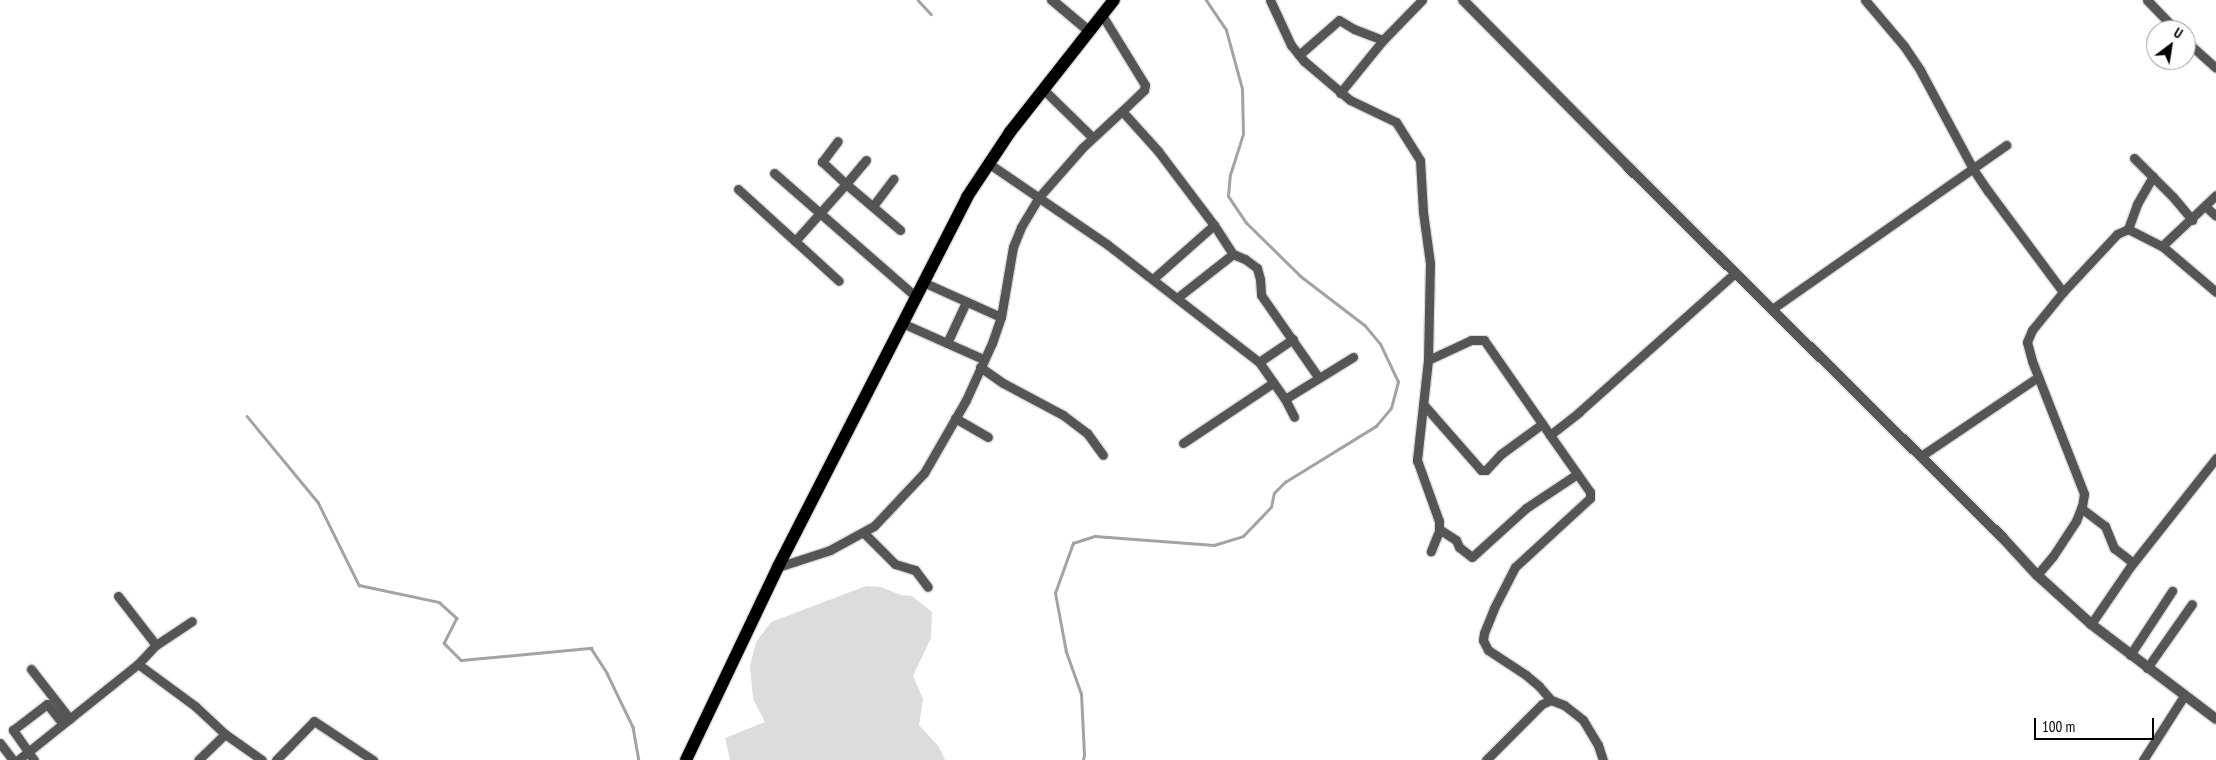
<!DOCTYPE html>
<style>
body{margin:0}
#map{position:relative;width:2216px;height:760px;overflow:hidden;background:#fff;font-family:"PT Sans Narrow",sans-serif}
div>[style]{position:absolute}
.green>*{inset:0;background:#dcdcdc}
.stream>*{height:2.5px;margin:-1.25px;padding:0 1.25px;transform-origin:1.25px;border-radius:1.25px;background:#a3a3a3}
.roads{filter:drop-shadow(1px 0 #dbdbdb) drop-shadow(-1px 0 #dbdbdb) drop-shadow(0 1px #dbdbdb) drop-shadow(0 -1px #dbdbdb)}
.minor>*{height:9px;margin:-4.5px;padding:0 4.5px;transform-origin:4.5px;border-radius:4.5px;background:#555}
.tertiary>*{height:10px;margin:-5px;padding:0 5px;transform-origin:5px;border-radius:5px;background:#555}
.primary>*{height:12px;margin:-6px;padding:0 6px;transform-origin:6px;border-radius:6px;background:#000}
span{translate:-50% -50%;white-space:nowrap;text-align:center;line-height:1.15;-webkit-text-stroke:4px #fff;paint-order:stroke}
.north{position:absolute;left:2146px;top:20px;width:50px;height:50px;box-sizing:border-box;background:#fff;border:1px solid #999;border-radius:50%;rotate:31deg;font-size:14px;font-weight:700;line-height:20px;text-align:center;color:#000}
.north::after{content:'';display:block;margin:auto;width:18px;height:22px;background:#000;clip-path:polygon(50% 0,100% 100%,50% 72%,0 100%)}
.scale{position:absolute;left:2034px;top:718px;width:120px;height:22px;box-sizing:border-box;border:2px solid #000;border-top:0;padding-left:6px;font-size:15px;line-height:18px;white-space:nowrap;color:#000;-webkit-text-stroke:4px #fff;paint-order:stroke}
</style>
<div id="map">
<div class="green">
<i style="clip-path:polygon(866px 586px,881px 587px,901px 595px,912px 596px,932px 612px,931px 638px,913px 676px,923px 699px,919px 725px,939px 747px,945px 760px,730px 760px,725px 738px,765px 722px,753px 699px,750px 666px,756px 642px,771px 622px)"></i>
</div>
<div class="stream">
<i style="left:918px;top:0;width:19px;rotate:47deg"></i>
<i style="left:247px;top:416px;width:112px;rotate:50.5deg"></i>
<i style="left:318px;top:502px;width:93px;rotate:63.7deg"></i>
<i style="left:359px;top:585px;width:82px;rotate:12deg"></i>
<i style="left:439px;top:602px;width:24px;rotate:42deg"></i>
<i style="left:457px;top:618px;width:28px;rotate:117deg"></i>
<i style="left:444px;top:643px;width:24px;rotate:45deg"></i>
<i style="left:461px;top:660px;width:131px;rotate:-5.3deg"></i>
<i style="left:591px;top:648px;width:30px;rotate:57deg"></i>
<i style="left:607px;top:673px;width:60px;rotate:64.3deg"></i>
<i style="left:633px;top:727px;width:34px;rotate:80deg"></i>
<i style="left:1083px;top:760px;width:5px;rotate:-79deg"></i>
<i style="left:1084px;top:755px;width:61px;rotate:-92.8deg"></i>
<i style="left:1081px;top:694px;width:45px;rotate:-109.7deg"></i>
<i style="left:1066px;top:652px;width:60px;rotate:-100.6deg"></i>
<i style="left:1055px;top:593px;width:53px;rotate:-70.2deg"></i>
<i style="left:1073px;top:543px;width:23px;rotate:-18deg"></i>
<i style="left:1095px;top:536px;width:119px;rotate:4.3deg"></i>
<i style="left:1214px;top:545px;width:30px;rotate:-17deg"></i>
<i style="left:1243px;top:536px;width:40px;rotate:-46deg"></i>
<i style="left:1271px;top:507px;width:14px;rotate:-78deg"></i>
<i style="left:1274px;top:493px;width:16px;rotate:-45deg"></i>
<i style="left:1285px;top:482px;width:107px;rotate:-31.6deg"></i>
<i style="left:1376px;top:426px;width:23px;rotate:-50deg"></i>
<i style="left:1391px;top:408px;width:27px;rotate:-75deg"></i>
<i style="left:1398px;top:382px;width:42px;rotate:-115.3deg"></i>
<i style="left:1380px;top:344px;width:23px;rotate:-130deg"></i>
<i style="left:1365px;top:326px;width:81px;rotate:-142.6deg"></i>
<i style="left:1301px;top:277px;width:77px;rotate:-135.5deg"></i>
<i style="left:1246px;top:223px;width:32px;rotate:-124deg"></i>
<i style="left:1228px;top:196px;width:21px;rotate:-85deg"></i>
<i style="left:1230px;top:175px;width:43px;rotate:-72.4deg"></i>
<i style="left:1243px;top:134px;width:45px;rotate:-91.3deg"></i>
<i style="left:1242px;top:89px;width:61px;rotate:-105.2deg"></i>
<i style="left:1226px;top:30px;width:36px;rotate:-124deg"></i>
</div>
<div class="roads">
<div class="minor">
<i style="left:1270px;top:0;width:50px;rotate:65deg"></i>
<i style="left:1291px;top:45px;width:21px;rotate:51deg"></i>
<i style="left:1304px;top:61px;width:60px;rotate:40.3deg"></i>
<i style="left:1350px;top:100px;width:51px;rotate:25.6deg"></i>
<i style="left:1396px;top:122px;width:45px;rotate:57.7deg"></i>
<i style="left:1420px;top:160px;width:52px;rotate:86.7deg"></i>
<i style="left:1423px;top:212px;width:51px;rotate:82.2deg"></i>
<i style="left:1430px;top:263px;width:97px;rotate:91.2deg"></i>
<i style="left:1428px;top:360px;width:101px;rotate:96.3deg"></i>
<i style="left:1417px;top:460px;width:65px;rotate:70.2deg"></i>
<i style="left:1439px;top:521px;width:10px;rotate:90deg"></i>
<i style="left:1439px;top:531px;width:22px;rotate:112deg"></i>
<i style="left:1865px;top:0;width:60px;rotate:49.7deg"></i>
<i style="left:1904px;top:46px;width:29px;rotate:56deg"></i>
<i style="left:1920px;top:70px;width:112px;rotate:61.8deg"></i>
<i style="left:1973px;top:169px;width:27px;rotate:56deg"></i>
<i style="left:1988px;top:191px;width:126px;rotate:53.4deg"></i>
<i style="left:2063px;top:292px;width:49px;rotate:129.2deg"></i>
<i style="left:2032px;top:330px;width:13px;rotate:113deg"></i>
<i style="left:2027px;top:342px;width:20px;rotate:75deg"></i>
<i style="left:2032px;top:361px;width:143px;rotate:68.6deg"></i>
<i style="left:2084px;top:494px;width:12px;rotate:99deg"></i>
<i style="left:2082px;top:506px;width:16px;rotate:112deg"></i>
<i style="left:2076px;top:521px;width:42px;rotate:123.3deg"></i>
<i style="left:2053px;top:556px;width:25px;rotate:130deg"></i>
<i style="left:2147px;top:0;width:42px;rotate:46deg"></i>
<i style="left:1102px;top:15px;width:82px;rotate:58.4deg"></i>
<i style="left:1145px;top:85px;width:5px;rotate:101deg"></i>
<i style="left:1144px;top:90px;width:30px;rotate:136deg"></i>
<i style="left:2186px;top:41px;width:40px;rotate:42deg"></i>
<i style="left:1299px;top:55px;width:53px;rotate:-41.2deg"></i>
<i style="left:1339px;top:20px;width:17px;rotate:31deg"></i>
<i style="left:1354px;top:29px;width:31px;rotate:21deg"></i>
<i style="left:1383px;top:40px;width:56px;rotate:-45.7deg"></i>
<i style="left:1043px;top:89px;width:69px;rotate:44.4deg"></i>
<i style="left:1340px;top:93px;width:68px;rotate:-50.9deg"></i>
<i style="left:2134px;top:158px;width:55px;rotate:45deg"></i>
<i style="left:2173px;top:197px;width:30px;rotate:50deg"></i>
<i style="left:866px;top:160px;width:31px;rotate:130deg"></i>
<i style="left:846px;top:184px;width:71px;rotate:40.4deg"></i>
<i style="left:988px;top:163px;width:145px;rotate:34.3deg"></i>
<i style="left:1108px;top:245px;width:191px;rotate:37.8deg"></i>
<i style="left:1259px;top:362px;width:45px;rotate:54.9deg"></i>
<i style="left:1285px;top:399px;width:20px;rotate:63deg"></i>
<i style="left:774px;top:173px;width:187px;rotate:41.1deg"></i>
<i style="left:738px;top:189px;width:77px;rotate:42.4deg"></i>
<i style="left:795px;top:241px;width:76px;rotate:-48.2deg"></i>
<i style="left:846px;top:184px;width:33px;rotate:-137deg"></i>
<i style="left:822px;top:162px;width:26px;rotate:-53deg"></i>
<i style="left:873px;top:206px;width:34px;rotate:-53deg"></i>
<i style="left:2206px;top:207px;width:13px;rotate:42deg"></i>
<i style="left:1214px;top:225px;width:35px;rotate:57deg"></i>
<i style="left:1233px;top:254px;width:13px;rotate:23deg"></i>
<i style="left:1245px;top:259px;width:15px;rotate:37deg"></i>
<i style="left:1257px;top:268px;width:11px;rotate:75deg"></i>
<i style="left:1260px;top:279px;width:16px;rotate:86deg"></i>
<i style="left:1261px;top:295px;width:101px;rotate:55.1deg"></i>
<i style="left:2128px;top:229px;width:27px;rotate:-70deg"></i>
<i style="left:2137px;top:204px;width:32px;rotate:-60deg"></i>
<i style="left:795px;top:241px;width:59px;rotate:42.3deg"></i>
<i style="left:2162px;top:246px;width:74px;rotate:-43.4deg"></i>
<i style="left:923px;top:282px;width:85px;rotate:24.2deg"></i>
<i style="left:2063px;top:292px;width:79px;rotate:-47deg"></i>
<i style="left:2117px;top:234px;width:12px;rotate:-24deg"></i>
<i style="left:2128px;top:229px;width:38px;rotate:27deg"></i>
<i style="left:2162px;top:246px;width:71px;rotate:40.4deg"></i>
<i style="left:1177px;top:298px;width:71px;rotate:-38.2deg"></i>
<i style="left:1772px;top:309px;width:286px;rotate:-35deg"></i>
<i style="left:902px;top:323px;width:89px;rotate:24deg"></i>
<i style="left:947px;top:343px;width:45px;rotate:-65.1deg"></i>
<i style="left:1428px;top:360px;width:47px;rotate:-24.9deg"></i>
<i style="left:1471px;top:340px;width:13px"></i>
<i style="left:1484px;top:340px;width:116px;rotate:55.2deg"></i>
<i style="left:1259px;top:362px;width:41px;rotate:-34.1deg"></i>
<i style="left:980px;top:367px;width:28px;rotate:35deg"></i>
<i style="left:1003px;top:383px;width:68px;rotate:28.1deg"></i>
<i style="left:1063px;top:415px;width:30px;rotate:37deg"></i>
<i style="left:1087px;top:433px;width:27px;rotate:54deg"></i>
<i style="left:1285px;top:399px;width:80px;rotate:-31.7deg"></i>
<i style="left:1423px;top:404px;width:88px;rotate:48.7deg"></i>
<i style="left:1481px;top:470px;width:5px"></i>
<i style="left:1486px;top:470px;width:22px;rotate:-47deg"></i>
<i style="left:1501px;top:454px;width:51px;rotate:-36.2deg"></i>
<i style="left:955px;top:418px;width:38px;rotate:30deg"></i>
<i style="left:1183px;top:443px;width:108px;rotate:-33.7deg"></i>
<i style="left:1921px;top:456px;width:141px;rotate:-34deg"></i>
<i style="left:2081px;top:508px;width:30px;rotate:37deg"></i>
<i style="left:2105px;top:526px;width:24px;rotate:68deg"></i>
<i style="left:2114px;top:548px;width:24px;rotate:38deg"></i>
<i style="left:1439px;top:529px;width:20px;rotate:33deg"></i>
<i style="left:1456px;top:540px;width:8px;rotate:67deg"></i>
<i style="left:1459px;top:547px;width:16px;rotate:38deg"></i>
<i style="left:1472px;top:557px;width:73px;rotate:-42.2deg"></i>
<i style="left:1526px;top:508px;width:61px;rotate:-33.7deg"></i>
<i style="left:864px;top:533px;width:44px;rotate:45deg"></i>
<i style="left:895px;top:564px;width:21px;rotate:17deg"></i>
<i style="left:915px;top:570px;width:21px;rotate:53deg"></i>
<i style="left:778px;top:567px;width:55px;rotate:-18.1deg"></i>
<i style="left:830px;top:550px;width:50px;rotate:-28.6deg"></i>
<i style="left:874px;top:526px;width:73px;rotate:-46.7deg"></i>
<i style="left:924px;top:473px;width:84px;rotate:-60.1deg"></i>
<i style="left:966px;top:400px;width:63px;rotate:-65.5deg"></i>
<i style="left:992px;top:343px;width:28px;rotate:-71deg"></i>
<i style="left:1001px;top:317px;width:71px;rotate:-80.3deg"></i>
<i style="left:1013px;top:247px;width:22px;rotate:-68deg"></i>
<i style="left:1021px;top:227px;width:35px;rotate:-59deg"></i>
<i style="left:1039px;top:197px;width:65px;rotate:-48.7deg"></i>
<i style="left:1082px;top:148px;width:54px;rotate:-42.8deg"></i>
<i style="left:1122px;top:111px;width:54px;rotate:48deg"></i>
<i style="left:1158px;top:151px;width:93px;rotate:52.9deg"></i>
<i style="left:1214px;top:225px;width:81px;rotate:138.5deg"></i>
<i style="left:118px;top:596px;width:62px;rotate:52.2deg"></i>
<i style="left:2091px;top:624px;width:69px;rotate:-55.6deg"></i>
<i style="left:2130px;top:567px;width:139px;rotate:-51.7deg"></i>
<i style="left:2130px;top:655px;width:77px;rotate:-56.7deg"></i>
<i style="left:138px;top:664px;width:26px;rotate:-47deg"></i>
<i style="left:156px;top:645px;width:43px;rotate:-33.7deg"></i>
<i style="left:2147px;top:668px;width:78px;rotate:-54.9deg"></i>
<i style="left:31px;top:669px;width:63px;rotate:52deg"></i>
<i style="left:1551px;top:700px;width:18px;rotate:-131deg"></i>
<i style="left:1539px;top:686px;width:17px;rotate:-140deg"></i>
<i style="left:1526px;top:675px;width:45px;rotate:-146.7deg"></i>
<i style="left:1488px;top:650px;width:11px;rotate:-117deg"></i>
<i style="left:1483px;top:640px;width:7px;rotate:-82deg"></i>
<i style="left:1484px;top:633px;width:27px;rotate:-68deg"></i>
<i style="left:1494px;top:608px;width:46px;rotate:-62.9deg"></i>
<i style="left:1515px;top:567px;width:102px;rotate:-42.6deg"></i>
<i style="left:1590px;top:498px;width:6px;rotate:-90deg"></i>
<i style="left:1590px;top:492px;width:70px;rotate:-125.1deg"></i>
<i style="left:1550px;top:435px;width:37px;rotate:-38deg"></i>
<i style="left:1579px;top:412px;width:209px;rotate:-41.7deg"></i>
<i style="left:225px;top:734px;width:45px;rotate:35.1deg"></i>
<i style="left:0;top:743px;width:21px;rotate:53deg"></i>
<i style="left:18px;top:760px;width:154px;rotate:-38.7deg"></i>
<i style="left:138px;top:664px;width:71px;rotate:36.4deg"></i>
<i style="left:195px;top:706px;width:41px;rotate:43deg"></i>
<i style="left:225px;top:734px;width:37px;rotate:136deg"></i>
<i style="left:34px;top:760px;width:37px;rotate:-125deg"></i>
<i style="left:13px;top:730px;width:43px;rotate:-37.4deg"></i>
<i style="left:47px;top:704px;width:21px;rotate:51deg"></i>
<i style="left:276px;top:760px;width:54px;rotate:-45.7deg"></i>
<i style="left:314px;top:721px;width:71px;rotate:33.5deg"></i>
<i style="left:1486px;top:760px;width:79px;rotate:-45deg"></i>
<i style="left:1542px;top:704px;width:10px;rotate:-24deg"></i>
<i style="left:1551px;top:700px;width:14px;rotate:21deg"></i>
<i style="left:1564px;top:705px;width:24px;rotate:38deg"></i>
<i style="left:1583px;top:720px;width:29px;rotate:59deg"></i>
<i style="left:1598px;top:745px;width:16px;rotate:72deg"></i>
<i style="left:2143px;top:760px;width:76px;rotate:-57.4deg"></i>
</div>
<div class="tertiary">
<i style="left:1052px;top:0;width:48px;rotate:40deg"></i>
<i style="left:1463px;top:0;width:235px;rotate:45.3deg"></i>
<i style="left:1628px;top:167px;width:526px;rotate:44.69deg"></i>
<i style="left:2002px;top:537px;width:52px;rotate:47.4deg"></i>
<i style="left:2037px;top:575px;width:73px;rotate:42.2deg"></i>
<i style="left:2091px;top:624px;width:157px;rotate:37.2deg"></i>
</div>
<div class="primary">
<i style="left:686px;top:760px;width:214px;rotate:-64.5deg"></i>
<i style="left:778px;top:567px;width:415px;rotate:-62.9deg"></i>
<i style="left:967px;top:197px;width:78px;rotate:-56.5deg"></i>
<i style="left:1010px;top:132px;width:168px;rotate:-51.8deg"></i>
</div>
</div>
<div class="north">U</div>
<div class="scale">100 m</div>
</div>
